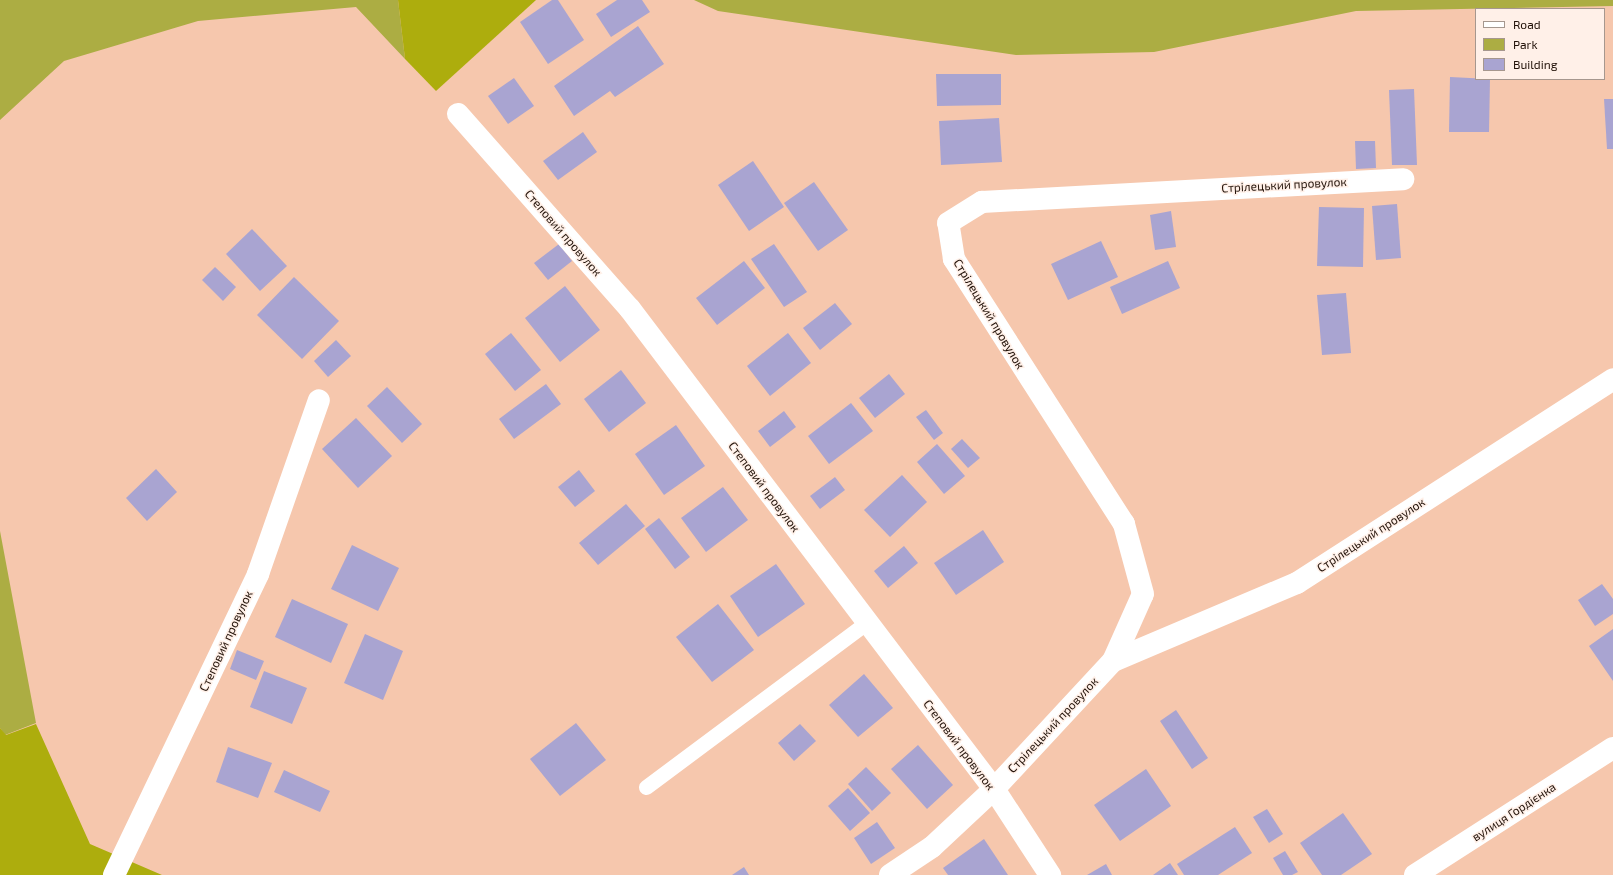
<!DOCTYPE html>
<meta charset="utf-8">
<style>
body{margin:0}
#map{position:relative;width:1613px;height:875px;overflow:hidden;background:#f6c7ad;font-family:"Exo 2",sans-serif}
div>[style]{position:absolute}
.green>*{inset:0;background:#acad43}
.forest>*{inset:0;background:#adad0d}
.building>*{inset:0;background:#a9a4d1}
.lane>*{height:15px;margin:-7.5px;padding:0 7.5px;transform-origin:7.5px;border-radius:7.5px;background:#fff}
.street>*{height:22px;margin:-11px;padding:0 11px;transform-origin:11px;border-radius:11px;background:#fff}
span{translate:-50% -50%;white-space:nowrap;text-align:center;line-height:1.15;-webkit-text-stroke:3px #fff0e8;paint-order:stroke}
.street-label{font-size:12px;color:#211108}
.legend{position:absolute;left:1475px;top:8px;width:130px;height:72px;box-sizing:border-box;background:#fff0e8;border:1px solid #a6978e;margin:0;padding:5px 7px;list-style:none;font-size:12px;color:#211108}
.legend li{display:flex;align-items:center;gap:8px;height:20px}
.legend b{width:20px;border:1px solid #a6978e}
</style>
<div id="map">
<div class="green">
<i style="clip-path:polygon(0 0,398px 0,405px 59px,356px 7px,198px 21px,64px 61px,0 120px)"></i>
<i style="clip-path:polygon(694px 0,1613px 0,1613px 6px,1356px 11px,1154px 52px,1016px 55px,718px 11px)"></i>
<i style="clip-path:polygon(0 531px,36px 723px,5px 735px,0 728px)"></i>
</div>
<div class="forest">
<i style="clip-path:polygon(398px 0,536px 0,436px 91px,405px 59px)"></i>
<i style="clip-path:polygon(36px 724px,90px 844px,162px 875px,0 875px,0 728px,6px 735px)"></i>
</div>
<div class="building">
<i style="clip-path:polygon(552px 0,558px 0,584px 40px,548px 64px,520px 22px)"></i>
<i style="clip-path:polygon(617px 0,642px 0,650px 12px,611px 37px,596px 14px)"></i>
<i style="clip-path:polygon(638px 26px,664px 64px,615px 97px,610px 91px,574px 116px,554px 86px)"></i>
<i style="clip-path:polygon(936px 74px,1001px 74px,1001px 105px,937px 106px)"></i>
<i style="clip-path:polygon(1450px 77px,1490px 79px,1489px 132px,1449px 132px)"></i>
<i style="clip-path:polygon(514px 78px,534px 106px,508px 124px,488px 96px)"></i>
<i style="clip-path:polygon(1414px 89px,1417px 165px,1392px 165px,1389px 90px)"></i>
<i style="clip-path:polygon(1604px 99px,1613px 99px,1613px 149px,1607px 149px)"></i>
<i style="clip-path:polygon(999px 118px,1002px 162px,941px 165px,939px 121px)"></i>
<i style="clip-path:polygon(583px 132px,597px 152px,558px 180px,543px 161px)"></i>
<i style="clip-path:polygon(1355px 141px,1375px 141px,1376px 168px,1356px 169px)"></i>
<i style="clip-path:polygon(753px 161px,784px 207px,749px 231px,718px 185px)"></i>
<i style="clip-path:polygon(814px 182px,848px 230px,818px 251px,784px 203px)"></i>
<i style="clip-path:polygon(1397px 204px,1401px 258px,1376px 260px,1372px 206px)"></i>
<i style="clip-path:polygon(1319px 207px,1364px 208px,1363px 267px,1317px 266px)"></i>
<i style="clip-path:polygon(1171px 211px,1176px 247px,1155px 250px,1150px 215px)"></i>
<i style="clip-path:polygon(252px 229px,287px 266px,260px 291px,226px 254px)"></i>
<i style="clip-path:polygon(1101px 241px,1118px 277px,1068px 300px,1051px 264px)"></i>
<i style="clip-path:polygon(559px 244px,572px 261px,548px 280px,534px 263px)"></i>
<i style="clip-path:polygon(774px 244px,807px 292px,784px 307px,751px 259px)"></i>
<i style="clip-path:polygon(744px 261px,765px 288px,717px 325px,696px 298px)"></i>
<i style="clip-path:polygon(1168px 261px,1180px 288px,1122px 314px,1110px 287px)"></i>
<i style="clip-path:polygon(215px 267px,236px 287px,223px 301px,202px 280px)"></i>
<i style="clip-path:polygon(294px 277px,339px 321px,302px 359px,257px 315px)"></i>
<i style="clip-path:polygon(565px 286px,600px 330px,560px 362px,525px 318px)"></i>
<i style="clip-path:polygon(1346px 293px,1351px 353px,1322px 355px,1317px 295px)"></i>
<i style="clip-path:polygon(835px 303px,852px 324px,820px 350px,803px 328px)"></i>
<i style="clip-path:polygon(511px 333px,541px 370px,515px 391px,485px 354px)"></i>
<i style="clip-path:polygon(788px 333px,811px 363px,770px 396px,747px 366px)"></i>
<i style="clip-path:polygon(336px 340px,351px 356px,328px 377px,314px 361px)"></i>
<i style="clip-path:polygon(621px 370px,646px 403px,609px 432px,584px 399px)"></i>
<i style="clip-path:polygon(889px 374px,905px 394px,875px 418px,859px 398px)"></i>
<i style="clip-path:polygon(546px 384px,561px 404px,514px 439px,499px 419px)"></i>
<i style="clip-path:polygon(387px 387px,422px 424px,402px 443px,367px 406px)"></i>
<i style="clip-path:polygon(851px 403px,873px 431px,829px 464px,808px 436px)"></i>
<i style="clip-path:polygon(926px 410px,943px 433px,934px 440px,916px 417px)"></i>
<i style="clip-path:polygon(784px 411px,796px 427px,770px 447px,758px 431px)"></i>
<i style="clip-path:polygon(356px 418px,392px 456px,358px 488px,322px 449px)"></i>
<i style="clip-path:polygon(676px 425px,705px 466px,664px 495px,635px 454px)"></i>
<i style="clip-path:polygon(962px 439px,980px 458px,968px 468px,951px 449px)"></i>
<i style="clip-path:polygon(937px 444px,965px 476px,944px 494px,917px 462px)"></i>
<i style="clip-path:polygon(156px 469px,177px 492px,147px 521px,126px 498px)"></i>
<i style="clip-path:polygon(579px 470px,595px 491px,575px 507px,558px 487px)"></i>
<i style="clip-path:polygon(902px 475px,927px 502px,890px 537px,864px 510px)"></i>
<i style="clip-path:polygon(835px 477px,845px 490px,820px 509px,810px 496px)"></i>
<i style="clip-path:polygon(723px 487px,748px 520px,706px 552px,681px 518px)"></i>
<i style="clip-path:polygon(626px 504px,645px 526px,598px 565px,579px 543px)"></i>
<i style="clip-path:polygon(659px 518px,690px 557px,675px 569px,645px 529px)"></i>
<i style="clip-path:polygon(983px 530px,1004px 562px,956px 595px,934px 563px)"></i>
<i style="clip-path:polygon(352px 545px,399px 568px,378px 611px,331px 589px)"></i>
<i style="clip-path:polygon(904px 546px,918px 563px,888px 588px,874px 571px)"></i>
<i style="clip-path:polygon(776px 564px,805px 604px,758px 637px,730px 596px)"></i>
<i style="clip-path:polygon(1602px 584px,1613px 599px,1613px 614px,1595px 626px,1578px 600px)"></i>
<i style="clip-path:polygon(292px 599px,348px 624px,331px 663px,275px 637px)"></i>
<i style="clip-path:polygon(718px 604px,754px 650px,712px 682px,676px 637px)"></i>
<i style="clip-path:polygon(1613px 629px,1613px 681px,1589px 646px)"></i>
<i style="clip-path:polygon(365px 634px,403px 651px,383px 700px,344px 683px)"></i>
<i style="clip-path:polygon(237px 650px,264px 661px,256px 680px,230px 669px)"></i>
<i style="clip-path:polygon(264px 671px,307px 688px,292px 724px,250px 707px)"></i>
<i style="clip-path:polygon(864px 674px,893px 708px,858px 737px,829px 705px)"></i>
<i style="clip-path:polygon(1176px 710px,1208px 758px,1192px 769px,1160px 721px)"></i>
<i style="clip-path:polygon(576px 723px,606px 760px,560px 796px,530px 759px)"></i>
<i style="clip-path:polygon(800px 724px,816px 741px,794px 761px,778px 743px)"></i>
<i style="clip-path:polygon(918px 745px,953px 785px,927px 809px,891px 769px)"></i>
<i style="clip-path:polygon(228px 747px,272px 763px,258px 798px,216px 782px)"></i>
<i style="clip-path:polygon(866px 767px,891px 793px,872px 811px,848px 784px)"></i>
<i style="clip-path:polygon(1146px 769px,1171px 806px,1120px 841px,1094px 805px)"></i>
<i style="clip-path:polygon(284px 770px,330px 791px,320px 812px,274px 792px)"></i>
<i style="clip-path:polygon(848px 788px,870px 813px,850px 831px,828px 806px)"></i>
<i style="clip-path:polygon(1267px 809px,1283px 834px,1269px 843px,1253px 817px)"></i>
<i style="clip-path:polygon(1343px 813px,1372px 854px,1341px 875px,1322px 875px,1300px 843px)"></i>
<i style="clip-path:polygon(877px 822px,895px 848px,871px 864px,854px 838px)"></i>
<i style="clip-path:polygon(1235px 827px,1252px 853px,1218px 875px,1184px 875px,1177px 864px)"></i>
<i style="clip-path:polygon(984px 839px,1008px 875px,948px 875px,943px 868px)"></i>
<i style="clip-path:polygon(1285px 851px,1298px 872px,1292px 875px,1283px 875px,1273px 858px)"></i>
<i style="clip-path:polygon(1170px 863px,1178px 875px,1153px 875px)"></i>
<i style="clip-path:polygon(1106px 864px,1112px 875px,1087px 875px)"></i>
<i style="clip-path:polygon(744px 867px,749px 875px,732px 875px)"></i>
</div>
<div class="lane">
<i style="left:646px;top:787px;width:274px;rotate:-36.7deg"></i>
</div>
<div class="street">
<i style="left:458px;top:114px;width:260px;rotate:48.6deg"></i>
<i style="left:630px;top:309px;width:602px;rotate:52.83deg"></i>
<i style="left:994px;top:789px;width:103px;rotate:56.9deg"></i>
<i style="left:1113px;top:661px;width:73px;rotate:-65.9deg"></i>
<i style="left:1143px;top:594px;width:73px;rotate:-105.2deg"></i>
<i style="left:1124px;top:524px;width:315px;rotate:-122.7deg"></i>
<i style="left:954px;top:259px;width:36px;rotate:-99deg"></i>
<i style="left:948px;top:223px;width:40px;rotate:-32deg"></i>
<i style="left:982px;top:202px;width:422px;rotate:-3.1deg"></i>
<i style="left:114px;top:875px;width:334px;rotate:-64.4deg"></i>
<i style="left:258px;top:574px;width:184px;rotate:-70.7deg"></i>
<i style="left:890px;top:875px;width:50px;rotate:-33.7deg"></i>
<i style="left:932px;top:847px;width:85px;rotate:-43.1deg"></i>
<i style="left:994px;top:789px;width:175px;rotate:-47.1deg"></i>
<i style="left:1113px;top:661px;width:200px;rotate:-23deg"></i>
<i style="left:1297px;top:583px;width:376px;rotate:-32.8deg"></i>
<i style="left:1415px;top:875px;width:235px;rotate:-32.7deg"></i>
</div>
<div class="street-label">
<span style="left:1284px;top:185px;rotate:-3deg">Стрілецький провулок</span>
<span style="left:563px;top:233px;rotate:49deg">Степовий провулок</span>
<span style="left:989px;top:314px;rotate:59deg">Стрілецький провулок</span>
<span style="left:764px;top:487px;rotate:53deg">Степовий провулок</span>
<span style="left:1371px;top:535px;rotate:-33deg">Стрілецький провулок</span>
<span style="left:226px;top:641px;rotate:-65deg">Степовий провулок</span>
<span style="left:1053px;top:725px;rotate:-47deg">Стрілецький провулок</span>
<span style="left:959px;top:745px;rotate:53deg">Степовий провулок</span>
<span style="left:1514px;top:812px;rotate:-33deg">вулиця Гордієнка</span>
</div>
<ul class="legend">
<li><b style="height:5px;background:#fff"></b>Road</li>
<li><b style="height:11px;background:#acad43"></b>Park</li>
<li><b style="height:11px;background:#a9a4d1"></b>Building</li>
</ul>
</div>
